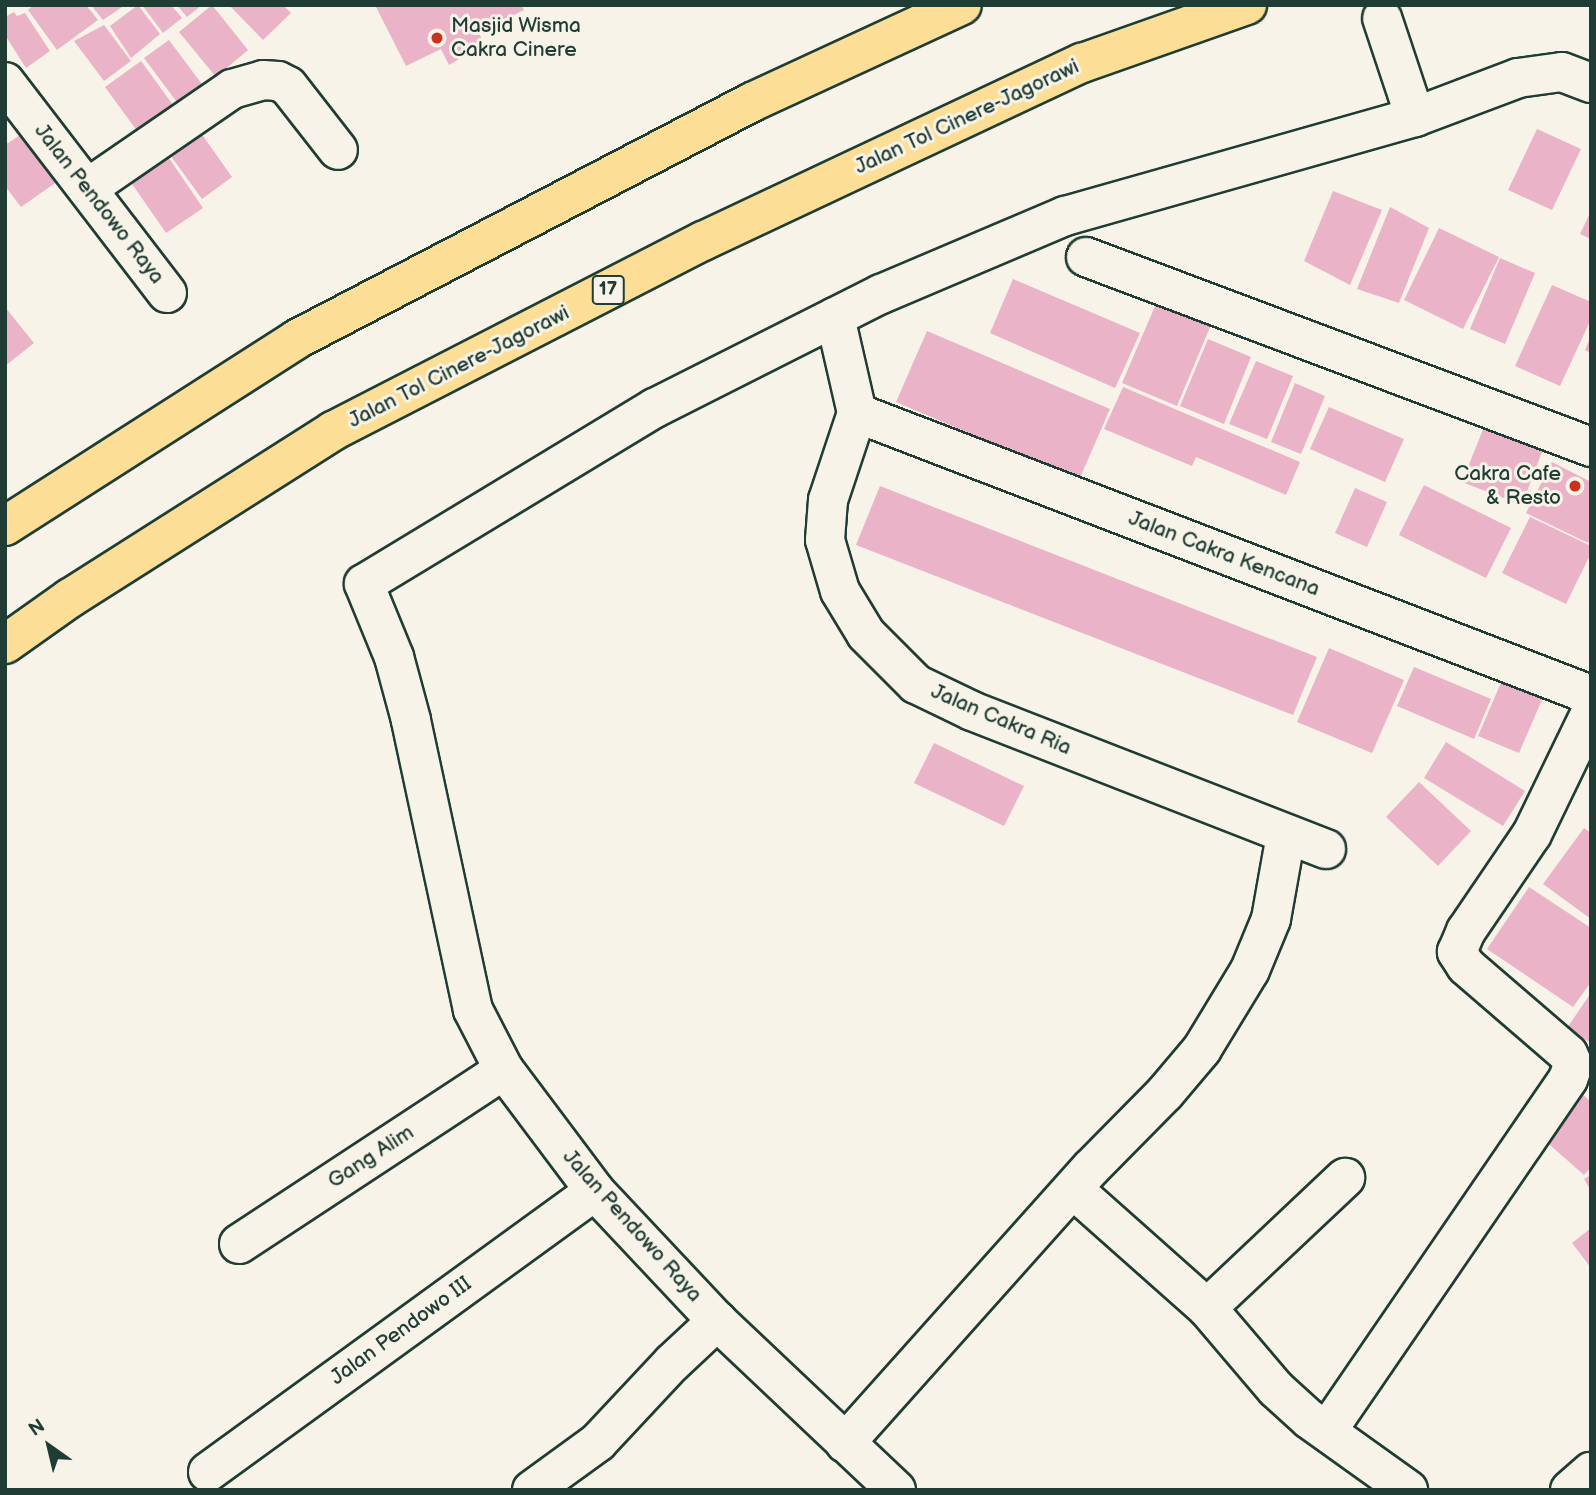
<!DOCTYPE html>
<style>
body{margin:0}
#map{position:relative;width:1596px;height:1495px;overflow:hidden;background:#f7f3e8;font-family:"Balsamiq Sans",sans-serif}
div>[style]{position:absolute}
.building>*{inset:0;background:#eab3c8}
.roads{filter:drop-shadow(2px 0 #1f3d34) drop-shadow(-2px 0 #1f3d34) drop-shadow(0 2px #1f3d34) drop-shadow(0 -2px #1f3d34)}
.minor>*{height:38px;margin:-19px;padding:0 19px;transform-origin:19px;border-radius:19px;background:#f7f3e8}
.highway>*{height:38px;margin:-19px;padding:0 19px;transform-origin:19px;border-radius:19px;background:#fcde96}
.dots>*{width:19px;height:19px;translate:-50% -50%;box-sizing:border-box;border:4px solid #f7f3e8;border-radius:50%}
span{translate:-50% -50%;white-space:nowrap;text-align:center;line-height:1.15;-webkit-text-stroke:6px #f7f3e8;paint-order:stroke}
.shield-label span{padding:2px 5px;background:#f7f3e8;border:2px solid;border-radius:5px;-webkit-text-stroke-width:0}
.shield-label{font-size:19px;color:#1f3d34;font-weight:700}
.poi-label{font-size:21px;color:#1f3d34}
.left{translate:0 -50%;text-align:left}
.right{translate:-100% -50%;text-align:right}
.street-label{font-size:21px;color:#1f3d34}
.frame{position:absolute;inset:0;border:7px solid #1f3d34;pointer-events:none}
.north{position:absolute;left:14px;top:1411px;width:70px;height:70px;-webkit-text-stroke:5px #f7f3e8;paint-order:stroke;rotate:326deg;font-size:19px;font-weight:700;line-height:28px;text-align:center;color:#1f3d34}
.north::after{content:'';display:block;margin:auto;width:24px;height:32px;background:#1f3d34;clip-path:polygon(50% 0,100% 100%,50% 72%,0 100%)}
</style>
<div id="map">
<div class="building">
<i style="clip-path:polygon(34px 5px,86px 5px,98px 20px,57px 50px,28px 10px)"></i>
<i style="clip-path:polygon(91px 5px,125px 5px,103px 20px)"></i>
<i style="clip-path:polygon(138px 5px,160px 34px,131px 58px,110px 26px)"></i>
<i style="clip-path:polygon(142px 5px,171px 5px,182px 18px,163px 33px)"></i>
<i style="clip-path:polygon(177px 5px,202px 5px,187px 17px)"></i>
<i style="clip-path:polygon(212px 5px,248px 50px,216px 77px,179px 32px)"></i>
<i style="clip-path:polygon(229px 5px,283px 5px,291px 13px,263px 40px)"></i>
<i style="clip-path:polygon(375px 5px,521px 5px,524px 10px,478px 32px,485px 44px,449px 65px,441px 49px,406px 66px)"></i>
<i style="clip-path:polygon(14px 12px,17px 16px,25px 13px,50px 51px,26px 68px,5px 35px,5px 17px)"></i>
<i style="clip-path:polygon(104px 25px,131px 61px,104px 81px,74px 41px)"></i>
<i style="clip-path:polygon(169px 40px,204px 87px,179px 105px,144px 58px)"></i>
<i style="clip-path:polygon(141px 61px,176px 109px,140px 135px,105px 87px)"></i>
<i style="clip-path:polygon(196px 126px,232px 177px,202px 199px,165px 148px)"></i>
<i style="clip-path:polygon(1537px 129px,1581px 149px,1552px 210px,1508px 190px)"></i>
<i style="clip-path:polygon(23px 133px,58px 181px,21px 207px,5px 186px,5px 145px)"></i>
<i style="clip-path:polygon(158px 142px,203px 208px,166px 233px,121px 168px)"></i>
<i style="clip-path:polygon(1333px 191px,1382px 210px,1350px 285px,1304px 261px)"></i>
<i style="clip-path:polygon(1390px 207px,1429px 228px,1399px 303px,1357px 289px)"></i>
<i style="clip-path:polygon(1591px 211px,1591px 239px,1580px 234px)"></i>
<i style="clip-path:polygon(1439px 228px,1499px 257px,1463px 329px,1404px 300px)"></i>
<i style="clip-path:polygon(1500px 258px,1535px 273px,1505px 344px,1470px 329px)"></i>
<i style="clip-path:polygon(1013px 279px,1140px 333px,1115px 388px,990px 333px)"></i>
<i style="clip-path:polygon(1552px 285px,1591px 302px,1591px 319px,1560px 386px,1515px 366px)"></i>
<i style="clip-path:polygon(1159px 297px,1213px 320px,1177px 406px,1122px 383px)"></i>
<i style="clip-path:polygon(5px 307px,34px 343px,5px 366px)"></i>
<i style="clip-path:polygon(927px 331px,1110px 409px,1079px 480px,896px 402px)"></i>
<i style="clip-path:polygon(1591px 336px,1591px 353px,1585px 350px)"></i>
<i style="clip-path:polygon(1208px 339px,1251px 357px,1224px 424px,1180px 406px)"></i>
<i style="clip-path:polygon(1256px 361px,1293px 376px,1267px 439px,1229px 424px)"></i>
<i style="clip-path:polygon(1295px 383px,1325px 396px,1301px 454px,1271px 442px)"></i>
<i style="clip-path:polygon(1123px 387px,1300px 462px,1286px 495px,1196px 457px,1192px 466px,1104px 429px)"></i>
<i style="clip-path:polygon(1329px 407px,1404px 439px,1385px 482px,1310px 449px)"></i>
<i style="clip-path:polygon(1484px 427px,1543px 449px,1522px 505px,1462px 482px)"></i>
<i style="clip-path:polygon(1552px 462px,1591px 482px,1591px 538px,1588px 543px,1526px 513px)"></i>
<i style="clip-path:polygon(1424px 485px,1511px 528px,1486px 578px,1399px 535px)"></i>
<i style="clip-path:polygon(880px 486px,1317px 657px,1293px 715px,856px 545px)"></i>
<i style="clip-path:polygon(1355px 488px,1387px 502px,1367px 547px,1335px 533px)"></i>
<i style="clip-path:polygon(1530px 517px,1591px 546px,1591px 553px,1566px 604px,1502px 573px)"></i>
<i style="clip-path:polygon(1329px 648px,1404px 680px,1372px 753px,1297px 722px)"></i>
<i style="clip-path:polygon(1414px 667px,1491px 699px,1474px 739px,1397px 706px)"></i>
<i style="clip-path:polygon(1506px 671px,1547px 688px,1519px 753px,1478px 736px)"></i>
<i style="clip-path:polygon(1446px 742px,1525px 791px,1503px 826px,1424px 778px)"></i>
<i style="clip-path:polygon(934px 743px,1024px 786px,1004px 826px,914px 783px)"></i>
<i style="clip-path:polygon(1419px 782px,1471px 831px,1438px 866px,1386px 817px)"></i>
<i style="clip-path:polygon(1584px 828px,1591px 833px,1591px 919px,1543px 884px)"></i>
<i style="clip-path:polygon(1529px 887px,1591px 928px,1591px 982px,1573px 1007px,1487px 949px)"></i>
<i style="clip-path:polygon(1591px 993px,1591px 1043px,1567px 1028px)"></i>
<i style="clip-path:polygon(1581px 1093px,1591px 1102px,1591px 1167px,1584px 1175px,1542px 1138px)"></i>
<i style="clip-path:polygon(1591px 1175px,1591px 1191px,1584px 1179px)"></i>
<i style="clip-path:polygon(1591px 1228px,1591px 1268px,1572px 1243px)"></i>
</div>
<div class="roads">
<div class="minor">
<i style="left:5px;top:82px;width:266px;rotate:52.5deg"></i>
<i style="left:1415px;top:117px;width:110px;rotate:-20.7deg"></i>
<i style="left:1518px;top:78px;width:44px;rotate:-7.8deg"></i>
<i style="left:1562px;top:72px;width:31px;rotate:21deg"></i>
<i style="left:88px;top:188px;width:175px;rotate:-34.5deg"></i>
<i style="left:232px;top:89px;width:32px;rotate:-16deg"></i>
<i style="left:263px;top:80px;width:15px;rotate:4deg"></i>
<i style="left:278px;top:81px;width:11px;rotate:27deg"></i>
<i style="left:288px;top:86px;width:81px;rotate:52deg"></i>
<i style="left:1086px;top:257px;width:540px;rotate:20.62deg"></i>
<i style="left:835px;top:317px;width:98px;rotate:77.1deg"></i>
<i style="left:857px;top:413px;width:92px;rotate:108.4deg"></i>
<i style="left:828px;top:500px;width:40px;rotate:94.3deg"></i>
<i style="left:825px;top:540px;width:53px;rotate:73.6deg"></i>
<i style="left:840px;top:591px;width:50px;rotate:58.8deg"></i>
<i style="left:866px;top:634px;width:71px;rotate:45deg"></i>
<i style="left:916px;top:684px;width:62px;rotate:25.7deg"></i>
<i style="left:972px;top:711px;width:380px;rotate:21.3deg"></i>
<i style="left:857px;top:413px;width:786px;rotate:21.02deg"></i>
<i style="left:1073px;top:1189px;width:179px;rotate:41.6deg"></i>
<i style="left:1207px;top:1308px;width:106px;rotate:49.6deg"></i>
<i style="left:1276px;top:1389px;width:45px;rotate:42.3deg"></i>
<i style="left:1309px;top:1419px;width:122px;rotate:35.6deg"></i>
<i style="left:239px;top:1244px;width:317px;rotate:-33.3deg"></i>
<i style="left:1207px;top:1308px;width:190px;rotate:-43.3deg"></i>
<i style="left:1327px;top:1431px;width:427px;rotate:-55.6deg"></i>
<i style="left:1568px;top:1079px;width:15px;rotate:-70deg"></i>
<i style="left:1573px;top:1065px;width:12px;rotate:-114deg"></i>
<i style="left:1568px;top:1054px;width:135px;rotate:-139.2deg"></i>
<i style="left:1466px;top:966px;width:17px;rotate:-123deg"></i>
<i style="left:1457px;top:952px;width:23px;rotate:-67deg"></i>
<i style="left:1466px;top:931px;width:117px;rotate:-55.8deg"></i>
<i style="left:1532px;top:834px;width:136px;rotate:-64.2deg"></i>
<i style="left:845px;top:1443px;width:369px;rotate:-48.2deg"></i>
<i style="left:1091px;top:1168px;width:105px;rotate:-45.4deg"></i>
<i style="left:1165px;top:1093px;width:57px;rotate:-49.9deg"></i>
<i style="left:1202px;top:1049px;width:92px;rotate:-58.7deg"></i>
<i style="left:1250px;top:970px;width:55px;rotate:-67.6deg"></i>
<i style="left:1271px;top:919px;width:85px;rotate:-79.9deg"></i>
<i style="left:208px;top:1472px;width:478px;rotate:-36deg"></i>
<i style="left:532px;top:1490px;width:82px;rotate:-36deg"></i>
<i style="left:598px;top:1442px;width:108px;rotate:-46.9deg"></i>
<i style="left:672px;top:1363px;width:62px;rotate:-43deg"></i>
<i style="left:896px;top:1490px;width:246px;rotate:-136.6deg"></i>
<i style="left:717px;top:1321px;width:178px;rotate:-133.2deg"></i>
<i style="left:595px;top:1191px;width:151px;rotate:-126.9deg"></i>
<i style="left:504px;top:1070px;width:68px;rotate:-117.3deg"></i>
<i style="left:473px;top:1010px;width:297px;rotate:-102.1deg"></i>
<i style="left:411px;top:720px;width:65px;rotate:-105.1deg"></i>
<i style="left:394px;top:657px;width:79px;rotate:-112.3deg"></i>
<i style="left:364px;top:584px;width:340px;rotate:-31.2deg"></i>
<i style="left:655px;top:408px;width:253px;rotate:-26.8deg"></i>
<i style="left:881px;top:294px;width:200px;rotate:-23deg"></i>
<i style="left:1065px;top:216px;width:364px;rotate:-15.8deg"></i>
<i style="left:1415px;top:117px;width:104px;rotate:-108.4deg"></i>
<i style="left:1570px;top:1490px;width:28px;rotate:-41deg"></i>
</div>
<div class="highway">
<i style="left:5px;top:526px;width:347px;rotate:-32.6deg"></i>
<i style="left:297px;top:339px;width:513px;rotate:-27.51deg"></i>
<i style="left:752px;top:102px;width:231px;rotate:-24.8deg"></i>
<i style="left:5px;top:644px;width:80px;rotate:-35.3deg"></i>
<i style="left:70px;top:598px;width:312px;rotate:-32.4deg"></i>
<i style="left:333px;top:431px;width:416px;rotate:-27.2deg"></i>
<i style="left:703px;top:241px;width:419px;rotate:-25.2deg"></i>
<i style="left:1082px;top:63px;width:175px;rotate:-19.4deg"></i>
</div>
</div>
<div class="dots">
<i style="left:437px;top:38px;background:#c8321e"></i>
<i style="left:1575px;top:486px;background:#c8321e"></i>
</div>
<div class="shield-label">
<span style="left:608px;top:290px">17</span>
</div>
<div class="poi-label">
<span class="left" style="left:451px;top:38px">Masjid Wisma<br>Cakra Cinere</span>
<span class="right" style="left:1561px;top:486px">Cakra Cafe<br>&amp; Resto</span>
</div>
<div class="street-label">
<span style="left:967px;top:117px;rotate:-25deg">Jalan Tol Cinere-Jagorawi</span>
<span style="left:99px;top:204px;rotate:52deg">Jalan Pendowo Raya</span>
<span style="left:459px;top:367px;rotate:-27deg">Jalan Tol Cinere-Jagorawi</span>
<span style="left:1224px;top:554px;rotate:21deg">Jalan Cakra Kencana</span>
<span style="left:1001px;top:720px;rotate:23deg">Jalan Cakra Ria</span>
<span style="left:371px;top:1157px;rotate:-33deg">Gang Alim</span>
<span style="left:632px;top:1226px;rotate:48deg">Jalan Pendowo Raya</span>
<span style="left:401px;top:1331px;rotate:-36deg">Jalan Pendowo III</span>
</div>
<div class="frame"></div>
<div class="north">N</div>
</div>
